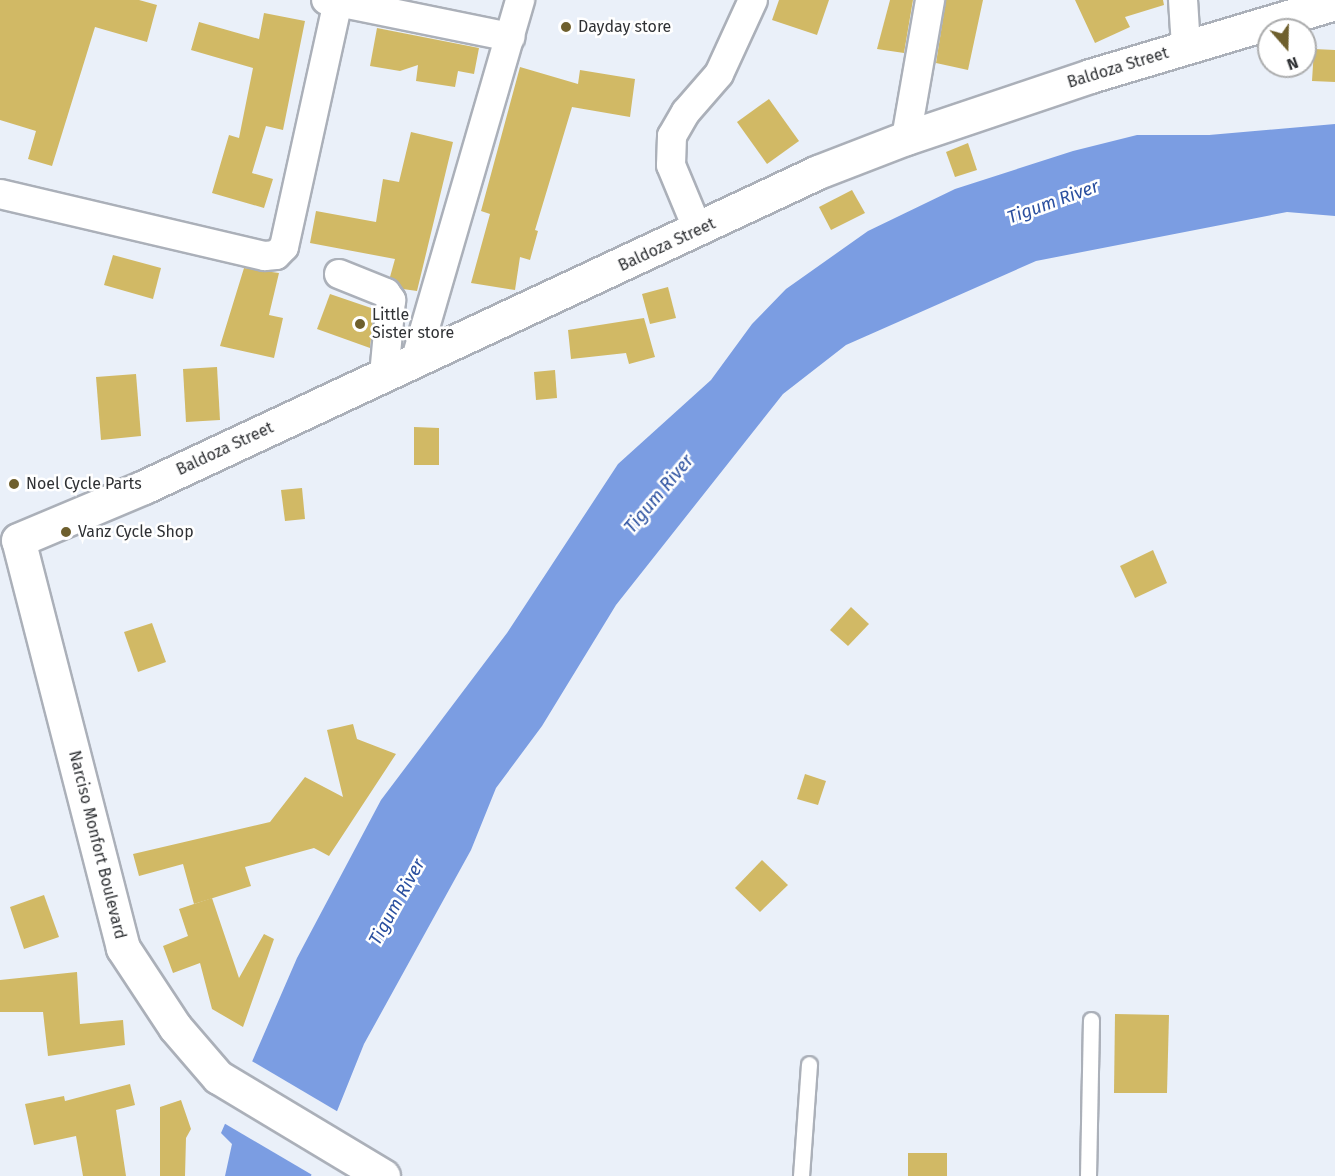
<!DOCTYPE html>
<style>
body{margin:0}
#map{position:relative;width:1335px;height:1176px;overflow:hidden;background:#eaf0f9;font-family:"Fira Sans",sans-serif}
div>[style]{position:absolute}
.water>*{inset:0;background:#7b9de2}
.pier>*{inset:0;background:#eaf0f9}
.building>*{inset:0;background:#d1b965}
.roads{filter:drop-shadow(2px 0 #abb0b9) drop-shadow(-2px 0 #abb0b9) drop-shadow(0 2px #abb0b9) drop-shadow(0 -2px #abb0b9)}
.lane>*{height:15px;margin:-7.5px;padding:0 7.5px;transform-origin:7.5px;border-radius:7.5px;background:#fff}
.street>*{height:28px;margin:-14px;padding:0 14px;transform-origin:14px;border-radius:14px;background:#fff}
.primary>*{height:33px;margin:-16.5px;padding:0 16.5px;transform-origin:16.5px;border-radius:16.5px;background:#fff}
.dots>*{width:16px;height:16px;translate:-50% -50%;box-sizing:border-box;border:3px solid #fff;border-radius:50%}
span{translate:-50% -50%;white-space:nowrap;text-align:center;line-height:1.15;-webkit-text-stroke:5px #fff;paint-order:stroke}
.poi-label{font-size:16px;color:#2f3134}
.left{translate:0 -50%;text-align:left}
.street-label{font-size:16px;color:#2f3134}
.water-label{font-size:18px;color:#2a4f9f;font-style:italic}
.north{position:absolute;left:1257px;top:18px;width:60px;height:60px;box-sizing:border-box;background:#fff;border:2px solid #acadae;border-radius:50%;rotate:160deg;font-size:16px;font-weight:700;line-height:24px;text-align:center;color:#2f3134}
.north::after{content:'';display:block;margin:auto;width:21px;height:27px;background:#6e5f2d;clip-path:polygon(50% 0,100% 100%,50% 72%,0 100%)}
</style>
<div id="map">
<div class="water">
<i style="clip-path:polygon(1335px 124px,1335px 216px,1287px 212px,1036px 261px,846px 345px,783px 394px,616px 605px,542px 726px,496px 788px,471px 850px,364px 1044px,311px 1176px,225px 1176px,232px 1144px,221px 1133px,297px 958px,381px 800px,507px 633px,618px 464px,711px 380px,752px 324px,786px 289px,868px 231px,955px 189px,1073px 151px,1137px 135px,1209px 135px)"></i>
</div>
<div class="pier">
<i style="clip-path:polygon(250px 1060px,340px 1113px,314px 1176px,222px 1122px)"></i>
</div>
<div class="building">
<i style="clip-path:polygon(0 0,139px 0,157px 5px,147px 42px,95px 27px,52px 166px,28px 159px,36px 131px,0 120px)"></i>
<i style="clip-path:polygon(779px 0,829px 0,817px 35px,772px 20px)"></i>
<i style="clip-path:polygon(890px 0,913px 0,904px 53px,877px 49px)"></i>
<i style="clip-path:polygon(946px 0,983px 0,968px 70px,936px 63px)"></i>
<i style="clip-path:polygon(1075px 0,1163px 0,1164px 5px,1125px 17px,1130px 27px,1095px 43px)"></i>
<i style="clip-path:polygon(264px 13px,305px 21px,283px 130px,266px 126px,252px 173px,273px 179px,264px 208px,212px 193px,229px 135px,239px 138px,253px 68px,191px 50px,199px 22px,259px 39px)"></i>
<i style="clip-path:polygon(377px 28px,479px 48px,474px 74px,458px 71px,455px 87px,416px 81px,418px 65px,400px 71px,370px 66px)"></i>
<i style="clip-path:polygon(1314px 49px,1335px 50px,1335px 82px,1312px 81px)"></i>
<i style="clip-path:polygon(520px 67px,578px 84px,580px 70px,635px 79px,630px 117px,572px 107px,535px 230px,538px 231px,530px 260px,520px 257px,515px 290px,471px 283px,490px 214px,481px 211px)"></i>
<i style="clip-path:polygon(769px 99px,799px 141px,767px 164px,737px 122px)"></i>
<i style="clip-path:polygon(411px 132px,453px 142px,417px 291px,403px 289px,390px 277px,395px 259px,310px 243px,316px 211px,376px 222px,383px 179px,399px 182px)"></i>
<i style="clip-path:polygon(968px 143px,977px 170px,955px 177px,946px 152px)"></i>
<i style="clip-path:polygon(852px 190px,865px 213px,831px 230px,819px 207px)"></i>
<i style="clip-path:polygon(113px 255px,161px 268px,153px 299px,104px 285px)"></i>
<i style="clip-path:polygon(244px 268px,279px 273px,269px 315px,283px 318px,274px 358px,220px 346px)"></i>
<i style="clip-path:polygon(668px 287px,676px 318px,650px 324px,642px 294px)"></i>
<i style="clip-path:polygon(330px 294px,374px 309px,370px 348px,317px 329px)"></i>
<i style="clip-path:polygon(644px 318px,655px 357px,629px 364px,626px 353px,571px 359px,568px 330px)"></i>
<i style="clip-path:polygon(217px 367px,220px 420px,186px 422px,183px 369px)"></i>
<i style="clip-path:polygon(555px 370px,557px 398px,536px 400px,534px 372px)"></i>
<i style="clip-path:polygon(136px 374px,141px 436px,101px 440px,96px 377px)"></i>
<i style="clip-path:polygon(414px 427px,439px 428px,439px 465px,414px 465px)"></i>
<i style="clip-path:polygon(302px 488px,305px 519px,285px 521px,281px 490px)"></i>
<i style="clip-path:polygon(1153px 550px,1167px 583px,1135px 598px,1120px 566px)"></i>
<i style="clip-path:polygon(851px 607px,869px 624px,848px 646px,830px 630px)"></i>
<i style="clip-path:polygon(152px 623px,166px 662px,138px 672px,124px 632px)"></i>
<i style="clip-path:polygon(353px 724px,357px 739px,396px 754px,329px 856px,314px 848px,245px 867px,251px 886px,194px 904px,183px 864px,139px 876px,133px 854px,270px 822px,305px 777px,343px 797px,327px 730px)"></i>
<i style="clip-path:polygon(805px 774px,826px 781px,818px 805px,797px 799px)"></i>
<i style="clip-path:polygon(762px 860px,788px 885px,760px 912px,735px 888px)"></i>
<i style="clip-path:polygon(44px 895px,59px 937px,24px 949px,10px 907px)"></i>
<i style="clip-path:polygon(212px 898px,239px 978px,264px 934px,274px 939px,243px 1027px,212px 1009px,200px 963px,173px 973px,163px 946px,188px 936px,179px 909px)"></i>
<i style="clip-path:polygon(77px 972px,80px 1024px,123px 1020px,125px 1045px,48px 1056px,43px 1012px,0 1012px,0 980px)"></i>
<i style="clip-path:polygon(1115px 1014px,1169px 1015px,1167px 1093px,1114px 1093px)"></i>
<i style="clip-path:polygon(130px 1084px,135px 1105px,116px 1110px,126px 1176px,83px 1176px,76px 1136px,34px 1145px,25px 1104px,64px 1096px,65px 1101px)"></i>
<i style="clip-path:polygon(181px 1100px,191px 1129px,186px 1138px,185px 1176px,160px 1176px,160px 1107px)"></i>
<i style="clip-path:polygon(908px 1153px,947px 1153px,947px 1176px,908px 1176px)"></i>
</div>
<div class="roads">
<div class="lane">
<i style="left:801px;top:1176px;width:112px;rotate:-85.9deg"></i>
<i style="left:1088px;top:1176px;width:156px;rotate:-88.9deg"></i>
</div>
<div class="street">
<i style="left:1183px;top:0;width:47px;rotate:86.3deg"></i>
<i style="left:338px;top:2px;width:176px;rotate:11.5deg"></i>
<i style="left:906px;top:138px;width:140px;rotate:-80.1deg"></i>
<i style="left:0;top:194px;width:272px;rotate:13.2deg"></i>
<i style="left:265px;top:256px;width:11px;rotate:-5deg"></i>
<i style="left:276px;top:255px;width:11px;rotate:-45deg"></i>
<i style="left:284px;top:247px;width:251px;rotate:-77.6deg"></i>
<i style="left:338px;top:2px;width:12px;rotate:-171deg"></i>
<i style="left:698px;top:230px;width:70px;rotate:-112.6deg"></i>
<i style="left:671px;top:165px;width:29px;rotate:-88deg"></i>
<i style="left:672px;top:136px;width:28px;rotate:-60deg"></i>
<i style="left:686px;top:112px;width:50px;rotate:-49deg"></i>
<i style="left:719px;top:74px;width:81px;rotate:-65.3deg"></i>
<i style="left:339px;top:274px;width:51px;rotate:22deg"></i>
<i style="left:386px;top:293px;width:9px;rotate:54deg"></i>
<i style="left:391px;top:300px;width:76px;rotate:95.3deg"></i>
<i style="left:415px;top:362px;width:377px;rotate:-73.8deg"></i>
</div>
<div class="primary">
<i style="left:383px;top:1176px;width:192px;rotate:-149deg"></i>
<i style="left:218px;top:1077px;width:66px;rotate:-130.7deg"></i>
<i style="left:175px;top:1027px;width:95px;rotate:-123.4deg"></i>
<i style="left:123px;top:948px;width:421px;rotate:-104.4deg"></i>
<i style="left:18px;top:540px;width:137px;rotate:-22.8deg"></i>
<i style="left:144px;top:487px;width:744px;rotate:-25.05deg"></i>
<i style="left:818px;top:172px;width:94px;rotate:-21.1deg"></i>
<i style="left:906px;top:138px;width:194px;rotate:-18.6deg"></i>
<i style="left:1090px;top:76px;width:256px;rotate:-16.6deg"></i>
</div>
</div>
<div class="dots">
<i style="left:566px;top:27px;background:#6e5f2d"></i>
<i style="left:360px;top:324px;background:#6e5f2d"></i>
<i style="left:14px;top:484px;background:#6e5f2d"></i>
<i style="left:66px;top:532px;background:#6e5f2d"></i>
</div>
<div class="poi-label">
<span class="left" style="left:578px;top:27px">Dayday store</span>
<span class="left" style="left:372px;top:324px">Little<br>Sister store</span>
<span class="left" style="left:26px;top:484px">Noel Cycle Parts</span>
<span class="left" style="left:78px;top:532px">Vanz Cycle Shop</span>
</div>
<div class="street-label">
<span style="left:1118px;top:68px;rotate:-17deg">Baldoza Street</span>
<span style="left:667px;top:245px;rotate:-25deg">Baldoza Street</span>
<span style="left:225px;top:449px;rotate:-25deg">Baldoza Street</span>
<span style="left:97px;top:845px;rotate:76deg">Narciso Monfort Boulevard</span>
</div>
<div class="water-label">
<span style="left:1053px;top:202px;rotate:-20deg">Tigum River</span>
<span style="left:659px;top:494px;rotate:-50deg">Tigum River</span>
<span style="left:397px;top:902px;rotate:-61deg">Tigum River</span>
</div>
<div class="north">N</div>
</div>
